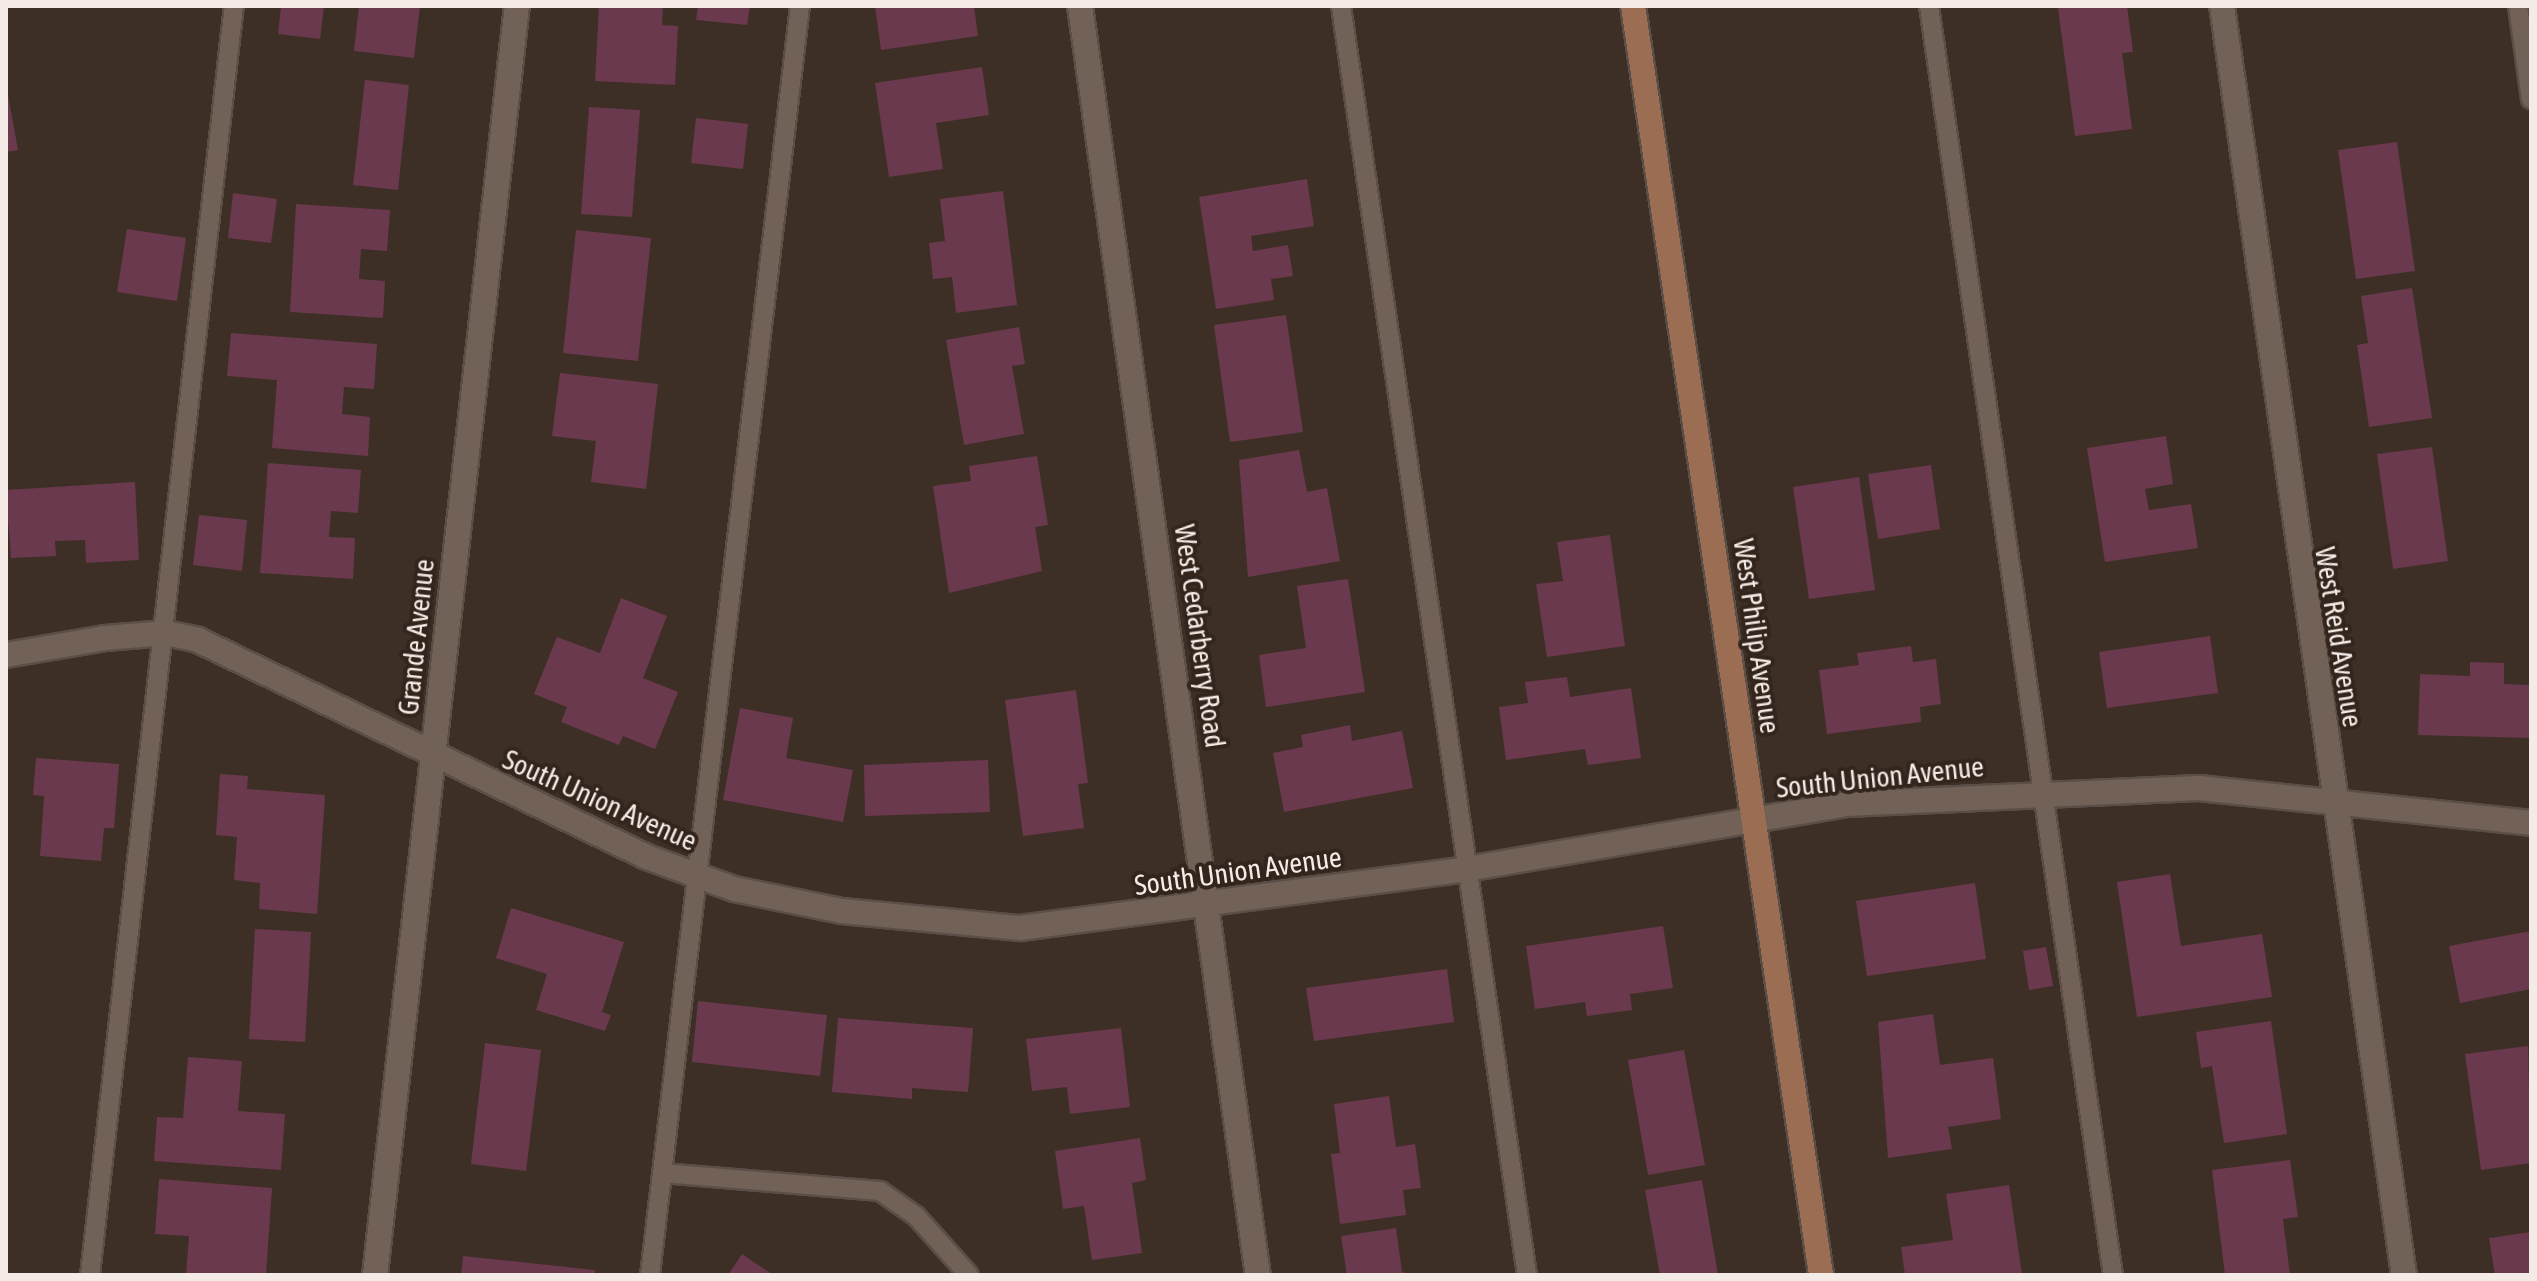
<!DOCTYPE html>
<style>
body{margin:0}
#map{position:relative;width:2537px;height:1281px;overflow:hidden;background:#3d2f26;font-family:"Asap Condensed",sans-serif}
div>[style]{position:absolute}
.building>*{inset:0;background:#6b394d}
.roads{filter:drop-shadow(2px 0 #5a4e47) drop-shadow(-2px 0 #5a4e47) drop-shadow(0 2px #5a4e47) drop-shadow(0 -2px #5a4e47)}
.lane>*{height:18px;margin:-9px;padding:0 9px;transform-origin:9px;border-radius:9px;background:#726157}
.street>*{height:24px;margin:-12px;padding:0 12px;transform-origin:12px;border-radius:12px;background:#726157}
.secondary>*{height:24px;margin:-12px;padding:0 12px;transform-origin:12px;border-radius:12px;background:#9b6e54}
span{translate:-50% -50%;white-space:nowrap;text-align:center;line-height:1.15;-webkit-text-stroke:8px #33251c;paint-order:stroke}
.street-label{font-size:28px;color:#f5ebe6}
.frame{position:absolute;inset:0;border:8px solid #f5ebe6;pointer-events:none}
</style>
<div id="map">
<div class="building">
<i style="clip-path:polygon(281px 6px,324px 6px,320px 39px,278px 34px)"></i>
<i style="clip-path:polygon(359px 6px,420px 6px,414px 58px,354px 51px)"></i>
<i style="clip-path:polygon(599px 6px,663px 6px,662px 25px,678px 26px,675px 85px,595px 81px)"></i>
<i style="clip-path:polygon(698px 6px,750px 6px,747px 25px,696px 20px)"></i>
<i style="clip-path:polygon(875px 6px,974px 6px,978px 36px,881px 50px)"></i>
<i style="clip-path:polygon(2075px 6px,2127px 6px,2133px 52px,2122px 53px,2132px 129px,2075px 136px,2058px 8px)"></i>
<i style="clip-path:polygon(982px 67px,989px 115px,936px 123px,943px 169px,889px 177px,875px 83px)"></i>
<i style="clip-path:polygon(365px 80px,409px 85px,398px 190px,353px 185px)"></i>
<i style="clip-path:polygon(6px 84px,18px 150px,6px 152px)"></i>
<i style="clip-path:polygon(589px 107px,640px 110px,632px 217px,581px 214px)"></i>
<i style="clip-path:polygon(696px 118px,748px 124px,743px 169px,691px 163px)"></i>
<i style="clip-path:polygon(2397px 142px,2415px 271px,2356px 279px,2338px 150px)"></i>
<i style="clip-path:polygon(1307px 179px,1314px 226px,1251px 236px,1253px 251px,1288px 245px,1293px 276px,1271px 279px,1274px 300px,1216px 309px,1199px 197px)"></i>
<i style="clip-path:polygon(1003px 191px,1017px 305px,956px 313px,952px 277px,933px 279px,929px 243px,945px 241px,940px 199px)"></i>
<i style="clip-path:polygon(233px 193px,277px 199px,271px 243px,228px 238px)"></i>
<i style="clip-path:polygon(296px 204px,390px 210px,387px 251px,361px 249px,359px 279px,385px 281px,383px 318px,290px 312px)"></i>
<i style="clip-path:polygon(127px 229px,186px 238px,177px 301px,117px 292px)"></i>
<i style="clip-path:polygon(576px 230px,651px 238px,638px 361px,563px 353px)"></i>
<i style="clip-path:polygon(2412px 288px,2432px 418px,2369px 427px,2357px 345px,2368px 343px,2361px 296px)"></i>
<i style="clip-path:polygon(1286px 315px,1303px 432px,1230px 442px,1214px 325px)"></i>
<i style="clip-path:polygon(1019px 327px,1025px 364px,1012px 366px,1024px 434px,964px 445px,946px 340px)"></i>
<i style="clip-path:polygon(231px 333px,377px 344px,374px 389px,344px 387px,342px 414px,370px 417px,368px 456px,272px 448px,277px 380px,227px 376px)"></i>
<i style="clip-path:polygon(560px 373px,658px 384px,646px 489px,591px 482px,596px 441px,552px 436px)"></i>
<i style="clip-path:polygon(2166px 436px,2173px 484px,2145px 489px,2149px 510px,2191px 504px,2198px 548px,2105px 562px,2087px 448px)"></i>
<i style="clip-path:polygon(2432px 447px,2448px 561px,2393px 569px,2377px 454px)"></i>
<i style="clip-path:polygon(1299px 450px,1307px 492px,1327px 488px,1340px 561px,1248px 577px,1239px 460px)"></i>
<i style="clip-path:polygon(1037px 456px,1048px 525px,1035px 527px,1042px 571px,949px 593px,933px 486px,971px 481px,969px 466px)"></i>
<i style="clip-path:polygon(268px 463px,361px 470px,358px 513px,331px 511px,329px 537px,355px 538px,353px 579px,260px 573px)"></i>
<i style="clip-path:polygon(1931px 465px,1940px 529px,1878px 539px,1868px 474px)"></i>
<i style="clip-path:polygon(1859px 477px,1875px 590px,1809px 599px,1793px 487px)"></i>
<i style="clip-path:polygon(135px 482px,139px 560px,86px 563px,85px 540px,55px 541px,56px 556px,11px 558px,6px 490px)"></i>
<i style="clip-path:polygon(199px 515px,247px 520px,242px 571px,193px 565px)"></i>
<i style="clip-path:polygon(1610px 535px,1625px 646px,1547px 657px,1536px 584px,1563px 581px,1557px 542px)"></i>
<i style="clip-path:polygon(1348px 579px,1365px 692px,1266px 707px,1259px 655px,1306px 648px,1297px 586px)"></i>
<i style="clip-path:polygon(621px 598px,667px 616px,643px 678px,678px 692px,655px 749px,623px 736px,619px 745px,561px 722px,567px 707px,534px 694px,557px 637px,600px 653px)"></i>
<i style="clip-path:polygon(2210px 636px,2218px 693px,2107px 708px,2099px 652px)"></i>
<i style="clip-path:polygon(1911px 646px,1913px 662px,1936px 659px,1941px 704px,1920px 707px,1921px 722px,1827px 734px,1819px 670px,1859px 665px,1857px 653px)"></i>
<i style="clip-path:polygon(2470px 662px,2504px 663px,2504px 684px,2531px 685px,2531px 738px,2418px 735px,2420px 674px,2470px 676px)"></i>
<i style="clip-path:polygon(1567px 677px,1570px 697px,1631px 688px,1641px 758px,1588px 765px,1585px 749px,1506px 760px,1499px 707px,1528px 703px,1525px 682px)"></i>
<i style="clip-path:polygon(1076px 690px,1088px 783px,1078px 784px,1084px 828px,1023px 836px,1005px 700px)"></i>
<i style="clip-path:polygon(740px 708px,793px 718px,786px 758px,853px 770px,843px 822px,723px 800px)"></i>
<i style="clip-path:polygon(1350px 725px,1352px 741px,1402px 731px,1413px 788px,1284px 812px,1273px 753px,1303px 747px,1301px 735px)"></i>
<i style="clip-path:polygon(36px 758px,119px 764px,114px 828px,104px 828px,101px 861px,40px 856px,44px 796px,33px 795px)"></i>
<i style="clip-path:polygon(988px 760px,990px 812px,865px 816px,864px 765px)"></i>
<i style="clip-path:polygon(220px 774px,248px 776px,247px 789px,325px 795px,317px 914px,259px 909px,260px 883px,234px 880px,237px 837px,216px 835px)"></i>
<i style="clip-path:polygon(2170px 874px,2181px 946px,2262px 934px,2272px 997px,2137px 1017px,2117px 882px)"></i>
<i style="clip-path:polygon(1975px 883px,1986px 959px,1867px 976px,1856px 901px)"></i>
<i style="clip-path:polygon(511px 908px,624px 942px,602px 1012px,611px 1015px,605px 1031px,536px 1010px,547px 974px,496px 958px)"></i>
<i style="clip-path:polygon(1663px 926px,1673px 988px,1630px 994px,1632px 1010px,1587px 1016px,1585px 1002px,1535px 1009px,1526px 946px)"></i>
<i style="clip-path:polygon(255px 929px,311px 932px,305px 1042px,249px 1039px)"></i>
<i style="clip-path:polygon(2531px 931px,2531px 989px,2460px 1003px,2449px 946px)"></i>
<i style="clip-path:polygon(2046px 947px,2053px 986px,2029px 990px,2023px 951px)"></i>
<i style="clip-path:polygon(1447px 969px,1454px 1022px,1314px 1041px,1306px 988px)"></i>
<i style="clip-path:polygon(698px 1001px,827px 1015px,820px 1076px,692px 1062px)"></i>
<i style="clip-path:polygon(1933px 1014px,1940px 1065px,1993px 1058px,2001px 1119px,1948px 1127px,1952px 1149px,1888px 1158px,1878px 1022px)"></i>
<i style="clip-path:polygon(838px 1018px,973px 1028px,968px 1092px,912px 1088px,912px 1099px,832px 1092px)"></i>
<i style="clip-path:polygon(2271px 1021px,2287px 1134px,2224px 1143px,2212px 1066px,2201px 1068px,2196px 1032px)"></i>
<i style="clip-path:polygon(1121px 1028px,1130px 1107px,1070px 1114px,1067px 1087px,1032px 1091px,1026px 1039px)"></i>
<i style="clip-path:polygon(485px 1043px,541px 1050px,526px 1171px,471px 1164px)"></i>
<i style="clip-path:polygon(2528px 1046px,2531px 1163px,2481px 1170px,2465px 1054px)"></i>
<i style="clip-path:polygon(1684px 1050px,1705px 1165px,1648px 1175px,1628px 1060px)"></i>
<i style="clip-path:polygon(188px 1057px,242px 1061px,238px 1111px,285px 1114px,281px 1170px,154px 1161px,157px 1117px,183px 1118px)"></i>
<i style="clip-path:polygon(1389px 1096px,1396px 1147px,1415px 1144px,1421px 1188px,1403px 1190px,1406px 1215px,1340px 1224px,1331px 1154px,1340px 1153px,1334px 1104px)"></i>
<i style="clip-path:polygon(1140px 1138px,1146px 1180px,1132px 1183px,1142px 1253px,1092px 1260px,1084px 1206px,1063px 1209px,1055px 1151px)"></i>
<i style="clip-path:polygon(2290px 1160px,2298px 1217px,2283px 1219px,2290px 1275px,2225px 1275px,2212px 1170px)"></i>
<i style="clip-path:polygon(159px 1179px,272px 1188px,266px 1275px,186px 1275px,189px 1236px,155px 1234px)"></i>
<i style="clip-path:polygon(1702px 1180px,1718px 1275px,1660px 1275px,1645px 1190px)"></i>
<i style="clip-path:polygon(2009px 1185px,2022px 1275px,1905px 1275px,1901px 1247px,1953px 1240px,1946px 1194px)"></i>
<i style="clip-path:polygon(1396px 1228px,1402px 1272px,1415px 1275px,1347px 1275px,1341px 1236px)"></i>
<i style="clip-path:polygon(2531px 1232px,2531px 1275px,2495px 1275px,2489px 1238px)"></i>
<i style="clip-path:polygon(742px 1254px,773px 1275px,728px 1275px)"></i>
<i style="clip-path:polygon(463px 1256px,595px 1270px,594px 1275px,461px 1275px)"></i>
</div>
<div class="roads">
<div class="lane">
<i style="left:1341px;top:6px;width:1283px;rotate:81.66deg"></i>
<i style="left:1929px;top:6px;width:1282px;rotate:81.75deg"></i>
<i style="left:2518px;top:6px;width:94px;rotate:82deg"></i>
<i style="left:662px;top:1173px;width:219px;rotate:4.7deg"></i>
<i style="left:880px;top:1191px;width:44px;rotate:34.8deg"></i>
<i style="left:916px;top:1216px;width:79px;rotate:48.1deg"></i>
<i style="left:90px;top:1275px;width:1277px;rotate:-83.53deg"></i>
<i style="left:650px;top:1275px;width:1278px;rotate:-83.26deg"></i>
</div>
<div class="street">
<i style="left:1080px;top:6px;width:1281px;rotate:82.02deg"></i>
<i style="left:2222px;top:6px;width:1282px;rotate:81.84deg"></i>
<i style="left:6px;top:655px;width:100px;rotate:-9.7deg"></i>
<i style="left:105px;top:638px;width:61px;rotate:-4.7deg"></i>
<i style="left:166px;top:633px;width:33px;rotate:12deg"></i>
<i style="left:198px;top:640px;width:496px;rotate:25.8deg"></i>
<i style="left:644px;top:856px;width:96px;rotate:20.1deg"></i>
<i style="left:734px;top:889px;width:110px;rotate:11.5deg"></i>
<i style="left:842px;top:911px;width:179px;rotate:5.5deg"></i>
<i style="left:1020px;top:928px;width:451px;rotate:-7.5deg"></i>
<i style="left:1467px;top:869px;width:386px;rotate:-9.7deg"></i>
<i style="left:1847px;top:804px;width:352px;rotate:-2.6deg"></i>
<i style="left:2199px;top:788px;width:334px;rotate:6deg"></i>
<i style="left:375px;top:1275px;width:1277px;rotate:-83.62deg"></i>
</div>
<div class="secondary">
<i style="left:1633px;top:6px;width:1283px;rotate:81.57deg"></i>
</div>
</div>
<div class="street-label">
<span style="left:1200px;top:636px;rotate:82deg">West Cedarberry Road</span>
<span style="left:1757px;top:636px;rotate:82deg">West Philip Avenue</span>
<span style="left:416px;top:637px;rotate:-84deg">Grande Avenue</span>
<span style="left:2339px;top:637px;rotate:81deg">West Reid Avenue</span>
<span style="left:1880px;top:777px;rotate:-6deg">South Union Avenue</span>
<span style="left:600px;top:800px;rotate:24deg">South Union Avenue</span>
<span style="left:1238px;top:871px;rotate:-8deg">South Union Avenue</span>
</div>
<div class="frame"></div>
</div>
